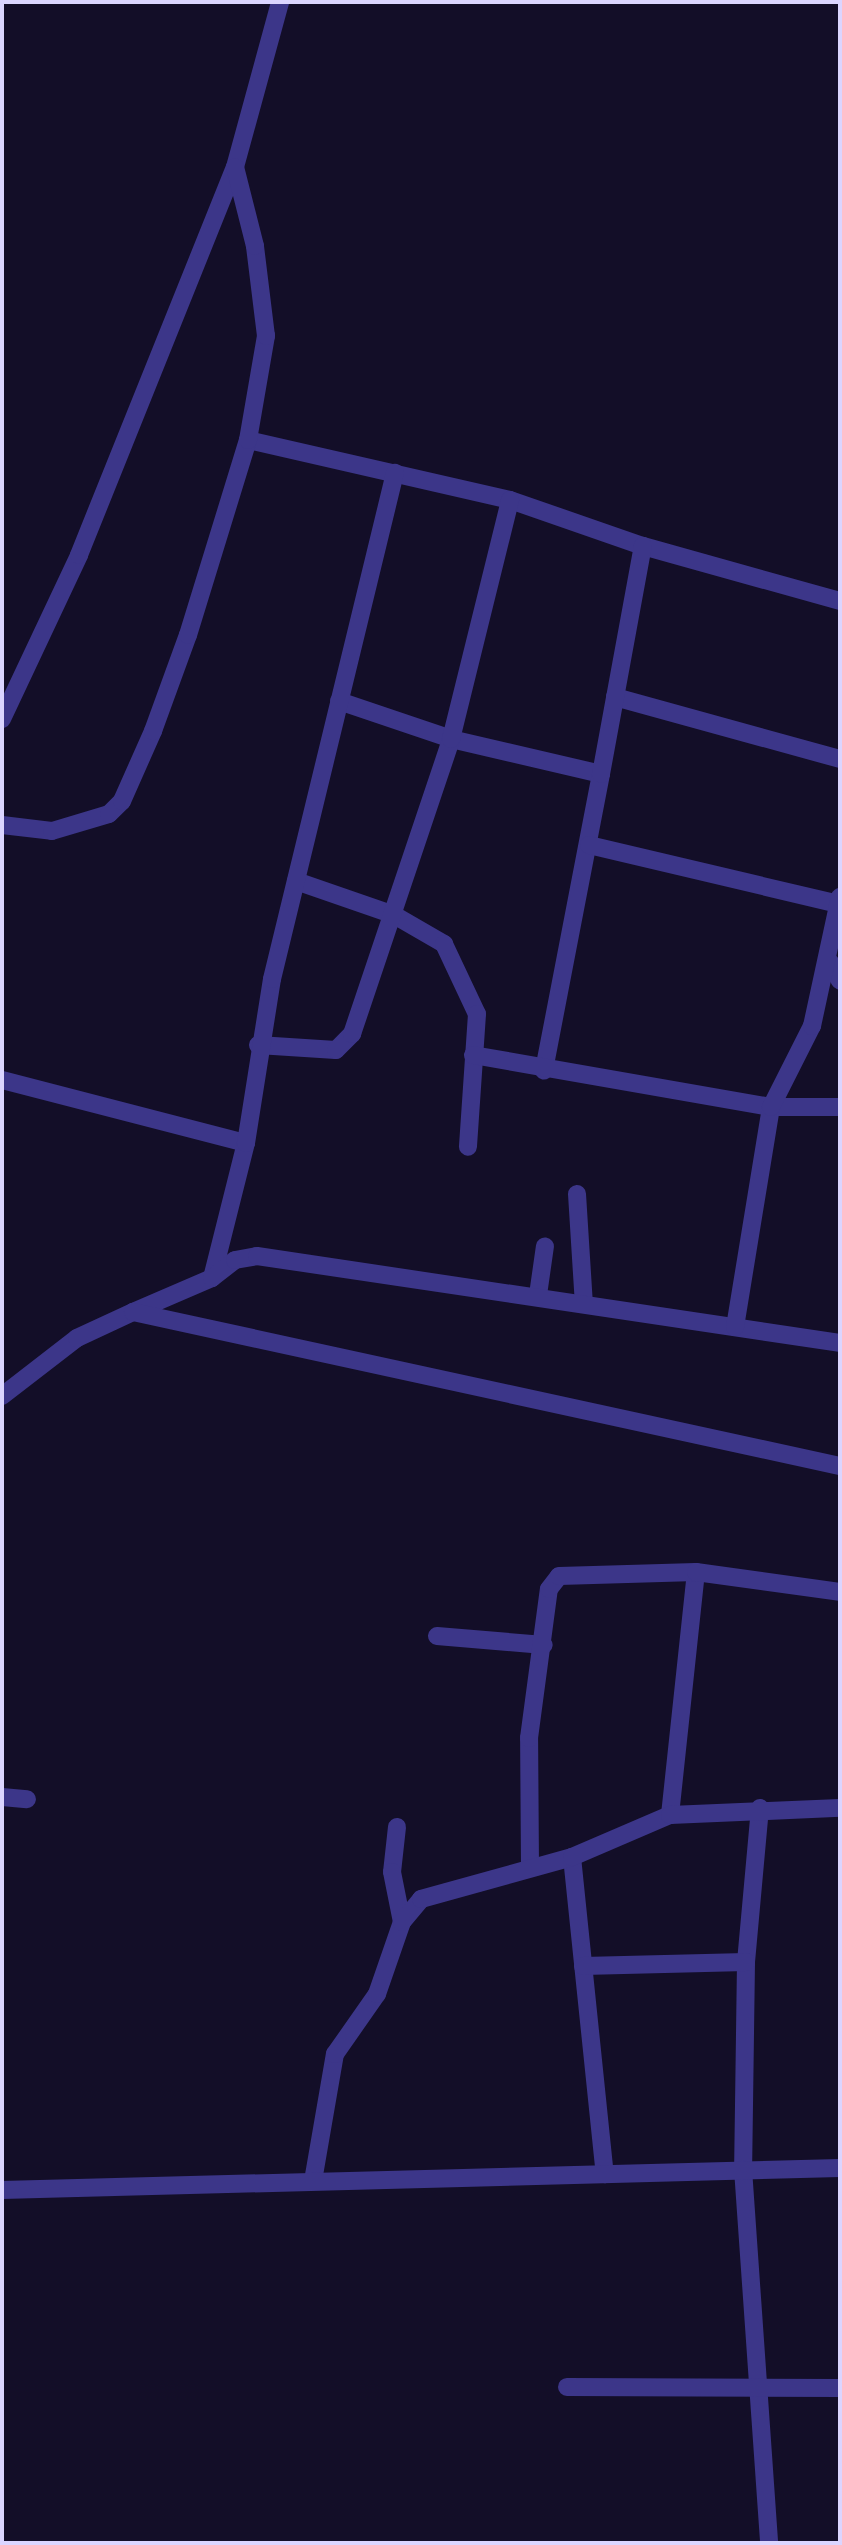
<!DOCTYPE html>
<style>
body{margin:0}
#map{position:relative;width:842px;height:2545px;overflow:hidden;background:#130e28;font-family:Figtree,sans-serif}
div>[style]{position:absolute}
.street>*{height:18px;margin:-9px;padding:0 9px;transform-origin:9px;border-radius:9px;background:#3c3689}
span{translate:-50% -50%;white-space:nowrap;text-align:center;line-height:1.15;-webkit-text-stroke:7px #130e28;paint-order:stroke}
.frame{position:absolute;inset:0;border:4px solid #dbd5ff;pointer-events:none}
</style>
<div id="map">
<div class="street">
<i style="left:248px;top:440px;width:269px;rotate:12.9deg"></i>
<i style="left:510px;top:500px;width:141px;rotate:19.1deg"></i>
<i style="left:643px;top:546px;width:205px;rotate:15.6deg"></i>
<i style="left:615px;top:697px;width:233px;rotate:15.4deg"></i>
<i style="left:339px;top:701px;width:118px;rotate:18.7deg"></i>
<i style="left:451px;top:739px;width:154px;rotate:13.1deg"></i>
<i style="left:601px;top:774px;width:302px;rotate:100.9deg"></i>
<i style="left:2px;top:719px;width:181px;rotate:-64.8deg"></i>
<i style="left:79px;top:555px;width:418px;rotate:-68.1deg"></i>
<i style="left:235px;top:167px;width:171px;rotate:-74.7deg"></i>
<i style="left:601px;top:774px;width:232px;rotate:-79.6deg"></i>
<i style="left:2px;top:825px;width:50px;rotate:6.8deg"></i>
<i style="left:52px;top:831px;width:59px;rotate:-16.6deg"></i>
<i style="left:109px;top:814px;width:18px;rotate:-45deg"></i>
<i style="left:122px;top:801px;width:77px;rotate:-66.1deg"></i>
<i style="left:153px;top:731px;width:102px;rotate:-70deg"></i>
<i style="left:188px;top:635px;width:204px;rotate:-72.9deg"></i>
<i style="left:248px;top:440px;width:106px;rotate:-80.2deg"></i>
<i style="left:266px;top:336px;width:91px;rotate:-97deg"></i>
<i style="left:255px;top:246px;width:81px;rotate:-104.2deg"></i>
<i style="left:589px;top:845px;width:257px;rotate:13.3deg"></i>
<i style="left:296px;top:881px;width:104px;rotate:19.1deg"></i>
<i style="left:394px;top:915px;width:58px;rotate:30.1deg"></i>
<i style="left:444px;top:944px;width:77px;rotate:64.8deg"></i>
<i style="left:477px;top:1014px;width:133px;rotate:93.9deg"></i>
<i style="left:830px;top:962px;width:21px;rotate:62deg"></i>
<i style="left:258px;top:1045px;width:78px;rotate:3.7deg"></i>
<i style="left:336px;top:1050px;width:23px;rotate:-45deg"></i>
<i style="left:352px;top:1034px;width:311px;rotate:-71.4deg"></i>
<i style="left:451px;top:739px;width:246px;rotate:-76.1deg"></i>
<i style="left:473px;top:1055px;width:303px;rotate:9.9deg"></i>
<i style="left:771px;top:1107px;width:69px"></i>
<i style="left:2px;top:1080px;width:252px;rotate:14.5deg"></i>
<i style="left:577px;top:1194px;width:110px;rotate:86.4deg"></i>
<i style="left:212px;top:1278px;width:139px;rotate:-75.9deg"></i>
<i style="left:246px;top:1143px;width:166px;rotate:-81deg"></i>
<i style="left:272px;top:979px;width:521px;rotate:-76.34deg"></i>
<i style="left:538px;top:1295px;width:49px;rotate:-81.9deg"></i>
<i style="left:133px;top:1312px;width:86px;rotate:-23.3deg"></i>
<i style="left:212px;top:1278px;width:29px;rotate:-38deg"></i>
<i style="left:235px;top:1260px;width:22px;rotate:-10deg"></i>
<i style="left:257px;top:1256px;width:589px;rotate:8.49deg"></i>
<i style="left:735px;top:1327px;width:223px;rotate:-80.7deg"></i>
<i style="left:771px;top:1107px;width:91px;rotate:-63.2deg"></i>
<i style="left:812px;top:1026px;width:132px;rotate:-77.8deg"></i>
<i style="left:2px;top:1396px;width:95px;rotate:-37.7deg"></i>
<i style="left:77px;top:1338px;width:62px;rotate:-24.9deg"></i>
<i style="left:133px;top:1312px;width:724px;rotate:12.29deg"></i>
<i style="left:437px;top:1636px;width:107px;rotate:4.8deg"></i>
<i style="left:2px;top:1797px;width:25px;rotate:5deg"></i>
<i style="left:760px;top:1808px;width:155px;rotate:95.2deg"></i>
<i style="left:746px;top:1962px;width:207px;rotate:90.8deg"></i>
<i style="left:743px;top:2169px;width:375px;rotate:86deg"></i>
<i style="left:670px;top:1815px;width:244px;rotate:-83.9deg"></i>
<i style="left:397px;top:1827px;width:45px;rotate:96.3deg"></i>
<i style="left:392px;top:1872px;width:51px;rotate:78.7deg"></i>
<i style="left:572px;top:1857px;width:319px;rotate:84.1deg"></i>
<i style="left:530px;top:1868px;width:130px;rotate:-90.4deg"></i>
<i style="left:529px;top:1738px;width:150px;rotate:-82.4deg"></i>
<i style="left:549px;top:1589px;width:16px;rotate:-52deg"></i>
<i style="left:559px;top:1576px;width:137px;rotate:-1.7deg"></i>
<i style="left:696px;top:1572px;width:145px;rotate:7.9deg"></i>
<i style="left:583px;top:1966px;width:163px;rotate:-1.4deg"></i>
<i style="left:313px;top:2181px;width:129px;rotate:-80.2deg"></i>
<i style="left:335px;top:2054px;width:73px;rotate:-55deg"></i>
<i style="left:377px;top:1994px;width:76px;rotate:-70.9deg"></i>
<i style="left:402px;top:1922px;width:30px;rotate:-50deg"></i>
<i style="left:421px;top:1899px;width:157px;rotate:-15.5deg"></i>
<i style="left:572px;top:1857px;width:107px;rotate:-23.2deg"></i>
<i style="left:670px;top:1815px;width:170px;rotate:-2.4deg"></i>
<i style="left:2px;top:2190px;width:838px;rotate:-1.5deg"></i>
<i style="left:567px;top:2387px;width:273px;rotate:0.2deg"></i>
</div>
<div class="frame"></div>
</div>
